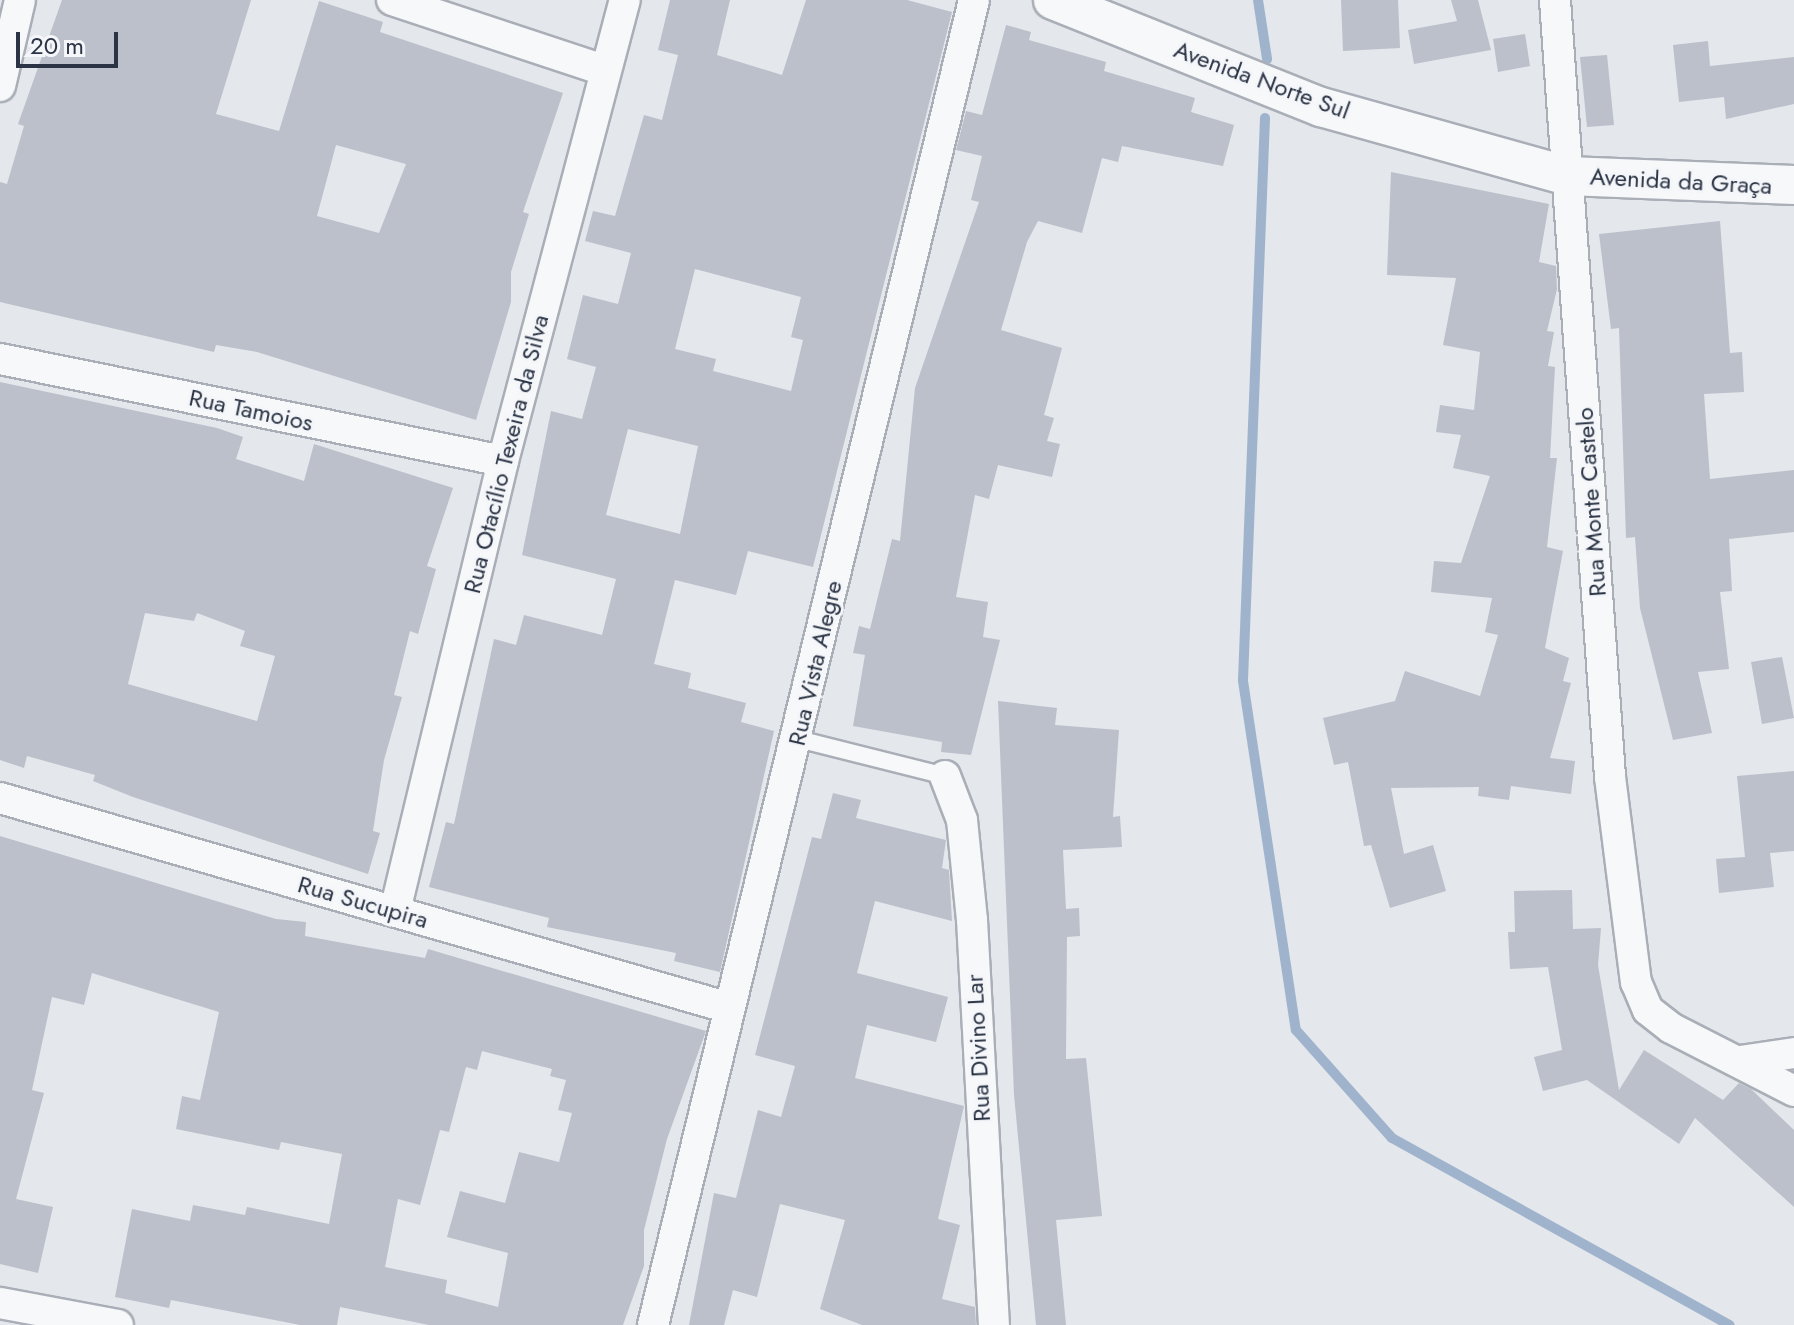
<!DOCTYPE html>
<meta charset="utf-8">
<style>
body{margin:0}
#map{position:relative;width:1794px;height:1325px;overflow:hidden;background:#e4e7ec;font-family:Jost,sans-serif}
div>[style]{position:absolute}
.stream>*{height:10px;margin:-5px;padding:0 5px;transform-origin:5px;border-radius:5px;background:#9fb4cc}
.building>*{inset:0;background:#bbc0ca}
.roads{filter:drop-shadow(2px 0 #a9aeb7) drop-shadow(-2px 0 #a9aeb7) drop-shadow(0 2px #a9aeb7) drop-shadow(0 -2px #a9aeb7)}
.service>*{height:16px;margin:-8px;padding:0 8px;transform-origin:8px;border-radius:8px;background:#f7f8fa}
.minor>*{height:30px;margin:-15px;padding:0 15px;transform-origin:15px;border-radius:15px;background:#f7f8fa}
.tertiary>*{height:38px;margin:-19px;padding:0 19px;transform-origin:19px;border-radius:19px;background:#f7f8fa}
span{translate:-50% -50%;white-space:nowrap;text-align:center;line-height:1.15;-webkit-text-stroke:6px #f4f6f9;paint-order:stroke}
.street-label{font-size:24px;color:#2b3445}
.scale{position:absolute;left:16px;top:32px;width:102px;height:36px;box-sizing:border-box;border:4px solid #2b3445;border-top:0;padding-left:10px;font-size:24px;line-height:28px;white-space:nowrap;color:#2b3445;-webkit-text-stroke:6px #f4f6f9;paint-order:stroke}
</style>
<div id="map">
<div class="stream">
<i style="left:1258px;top:0;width:60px;rotate:81.3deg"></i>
<i style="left:1265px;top:118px;width:563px;rotate:92.24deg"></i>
<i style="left:1243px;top:681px;width:353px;rotate:81.4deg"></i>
<i style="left:1296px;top:1030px;width:144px;rotate:48.4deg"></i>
<i style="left:1392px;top:1138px;width:386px;rotate:29deg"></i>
</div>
<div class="building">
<i style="clip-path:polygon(evenodd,62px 0,251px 0,216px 114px,279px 131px,319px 1px,383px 22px,380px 32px,563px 93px,523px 212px,529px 214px,511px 272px,511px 302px,476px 420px,257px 352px,216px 345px,214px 352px,0 302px,0 182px,7px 184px,24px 126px,18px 124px,62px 0,336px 145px,406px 164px,379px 233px,317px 216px,336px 145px)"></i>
<i style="clip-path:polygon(evenodd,670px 0,730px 0,717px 55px,782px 75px,806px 0,907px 0,952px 12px,813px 567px,748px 551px,736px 595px,675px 580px,654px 664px,691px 673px,688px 688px,746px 703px,741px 722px,774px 731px,720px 972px,674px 961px,676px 953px,547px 927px,549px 918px,429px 887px,446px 822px,454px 824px,494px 639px,516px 645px,524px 615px,602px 635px,616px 579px,522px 555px,551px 411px,582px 419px,596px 367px,567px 359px,583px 295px,618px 304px,631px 253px,585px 241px,593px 211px,615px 216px,644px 115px,662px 120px,678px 55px,658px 50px,670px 0,695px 269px,801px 297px,791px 337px,803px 340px,791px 391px,713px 371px,716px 359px,675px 349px,695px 269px,670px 0,628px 429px,698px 446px,680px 534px,606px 515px,628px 429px)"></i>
<i style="clip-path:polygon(1341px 0,1398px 0,1400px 48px,1343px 51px)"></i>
<i style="clip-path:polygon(1451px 0,1478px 0,1491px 50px,1414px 64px,1408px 30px,1457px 21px)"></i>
<i style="clip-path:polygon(1006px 25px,1031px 32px,1029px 40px,1106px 62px,1104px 71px,1195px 98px,1191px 112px,1234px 125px,1223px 166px,1122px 146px,1118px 162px,1102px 158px,1082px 233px,1038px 221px,1027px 242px,1001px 330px,1062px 348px,1044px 415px,1054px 418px,1047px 441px,1060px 444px,1052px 477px,998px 465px,989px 499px,975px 495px,956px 597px,988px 602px,983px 637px,1000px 640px,971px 755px,941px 752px,942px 742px,853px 726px,865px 655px,853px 653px,859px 626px,870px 629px,892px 539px,900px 541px,915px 388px,979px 202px,971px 200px,982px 156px,956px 150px,966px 111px,982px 115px)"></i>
<i style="clip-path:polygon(1525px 34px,1530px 66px,1498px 72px,1493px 39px)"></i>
<i style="clip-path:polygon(1708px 41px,1710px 66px,1794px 57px,1794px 104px,1726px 119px,1724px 97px,1679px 102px,1673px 45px)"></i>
<i style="clip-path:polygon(1607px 55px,1614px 125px,1587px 127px,1580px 57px)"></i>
<i style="clip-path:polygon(1391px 172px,1549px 204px,1539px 262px,1556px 266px,1557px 289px,1547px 331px,1554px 332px,1548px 366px,1555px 367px,1550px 458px,1557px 458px,1547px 547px,1563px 551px,1545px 648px,1569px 658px,1563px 681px,1571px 683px,1550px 758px,1575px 761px,1571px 794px,1511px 786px,1509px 800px,1478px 796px,1479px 787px,1391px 788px,1404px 854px,1433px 845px,1446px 891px,1390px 908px,1371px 845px,1364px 846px,1348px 762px,1334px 765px,1323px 718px,1395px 701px,1405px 671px,1480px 696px,1498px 635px,1485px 632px,1492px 598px,1431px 592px,1434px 561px,1461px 563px,1490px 476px,1453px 468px,1461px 435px,1436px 432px,1440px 405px,1474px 410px,1480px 352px,1443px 345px,1456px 278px,1387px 275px)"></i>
<i style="clip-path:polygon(1720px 221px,1730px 353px,1742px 352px,1744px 392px,1704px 394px,1710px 479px,1794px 470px,1794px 532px,1729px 539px,1732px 591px,1720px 592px,1729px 669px,1698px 672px,1712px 733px,1673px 740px,1640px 608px,1635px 537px,1626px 538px,1619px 328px,1611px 329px,1599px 234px)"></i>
<i style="clip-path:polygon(evenodd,0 382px,217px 428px,243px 437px,236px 459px,304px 481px,314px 444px,453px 488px,427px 566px,436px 569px,418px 634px,410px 631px,394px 695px,402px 697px,384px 760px,373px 831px,380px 833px,368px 874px,133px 797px,93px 781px,95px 775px,27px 756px,24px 768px,0 760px,0 382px,145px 613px,194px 621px,197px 613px,245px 631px,240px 646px,275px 656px,257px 721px,128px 684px,145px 613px)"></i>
<i style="clip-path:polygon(1782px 657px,1794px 718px,1762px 724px,1751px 662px)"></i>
<i style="clip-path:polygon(998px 701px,1057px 708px,1055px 725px,1119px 730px,1113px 817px,1120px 816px,1122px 847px,1063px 850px,1066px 909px,1079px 908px,1080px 936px,1067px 937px,1066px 1059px,1086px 1058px,1102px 1216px,1056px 1220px,1066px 1325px,1036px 1325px,1014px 1095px)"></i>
<i style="clip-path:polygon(1794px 771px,1794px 851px,1770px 853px,1774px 887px,1719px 893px,1716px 859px,1745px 857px,1737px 776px)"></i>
<i style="clip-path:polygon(833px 793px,861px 800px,856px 818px,946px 840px,942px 868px,949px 870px,952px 921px,875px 901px,857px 973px,948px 997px,936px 1042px,867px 1025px,855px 1078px,964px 1106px,938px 1219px,960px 1225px,942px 1299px,975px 1307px,976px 1325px,862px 1325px,820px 1309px,845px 1220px,780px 1204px,757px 1297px,733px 1290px,724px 1325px,689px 1325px,714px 1193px,736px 1198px,758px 1110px,781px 1117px,795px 1066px,755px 1055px,812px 837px,821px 839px)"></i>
<i style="clip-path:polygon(evenodd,0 836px,276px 919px,306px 922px,305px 936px,425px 958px,428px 949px,706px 1031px,667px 1139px,644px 1230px,644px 1266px,623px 1325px,429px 1325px,340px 1307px,337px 1325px,300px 1325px,171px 1300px,169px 1308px,115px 1297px,132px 1209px,190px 1221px,193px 1205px,245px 1215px,247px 1207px,329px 1224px,342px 1154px,281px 1142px,279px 1150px,176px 1129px,182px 1096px,200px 1100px,219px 1012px,92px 973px,84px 1005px,52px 997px,32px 1090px,44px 1093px,16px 1199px,53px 1207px,38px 1273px,0 1264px,0 836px,482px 1051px,552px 1069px,550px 1076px,566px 1080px,558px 1110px,572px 1113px,559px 1162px,519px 1152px,505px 1203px,460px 1191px,447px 1237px,508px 1253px,498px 1307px,445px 1293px,447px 1280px,385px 1267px,398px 1199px,420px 1205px,440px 1130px,449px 1132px,466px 1067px,477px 1070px,482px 1051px)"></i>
<i style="clip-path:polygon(1572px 890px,1573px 929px,1601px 928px,1598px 965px,1619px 1090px,1644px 1050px,1723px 1100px,1739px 1083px,1751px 1089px,1794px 1130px,1794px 1207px,1695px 1118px,1679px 1144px,1587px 1080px,1543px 1091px,1534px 1057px,1562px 1050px,1548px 967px,1510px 969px,1508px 932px,1515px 932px,1514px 891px)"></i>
</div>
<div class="roads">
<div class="service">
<i style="left:798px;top:739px;width:152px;rotate:14.1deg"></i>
</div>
<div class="minor">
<i style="left:392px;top:0;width:223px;rotate:18.3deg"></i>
<i style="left:1555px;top:0;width:779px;rotate:85.95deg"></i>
<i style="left:1610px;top:777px;width:207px;rotate:82.8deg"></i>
<i style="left:1636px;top:982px;width:30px;rotate:67deg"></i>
<i style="left:1648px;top:1010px;width:29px;rotate:38deg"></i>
<i style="left:1671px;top:1028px;width:138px;rotate:27.1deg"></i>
<i style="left:0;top:86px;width:88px;rotate:-76.9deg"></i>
<i style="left:0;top:359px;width:513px;rotate:11.46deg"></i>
<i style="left:945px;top:776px;width:47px;rotate:68.9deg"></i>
<i style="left:962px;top:820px;width:100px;rotate:84.3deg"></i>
<i style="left:972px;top:920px;width:406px;rotate:86.9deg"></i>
<i style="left:0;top:798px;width:755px;rotate:16.06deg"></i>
<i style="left:395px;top:911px;width:463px;rotate:-76.5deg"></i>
<i style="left:503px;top:461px;width:477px;rotate:-75.2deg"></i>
<i style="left:1740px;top:1061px;width:55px;rotate:-8.4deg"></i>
<i style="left:0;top:1303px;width:120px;rotate:10.6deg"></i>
<i style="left:653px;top:1325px;width:1363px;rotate:-76.38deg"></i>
</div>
<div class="tertiary">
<i style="left:1053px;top:0;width:289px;rotate:21.8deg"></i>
<i style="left:1321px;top:107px;width:256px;rotate:15.6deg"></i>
<i style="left:1568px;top:176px;width:226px;rotate:2.3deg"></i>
</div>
</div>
<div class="street-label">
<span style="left:1262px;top:80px;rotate:20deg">Avenida Norte Sul</span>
<span style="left:1681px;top:181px;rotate:3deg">Avenida da Graça</span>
<span style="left:251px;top:410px;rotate:12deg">Rua Tamoios</span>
<span style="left:506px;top:454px;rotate:-76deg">Rua Otacílio Texeira da Silva</span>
<span style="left:1591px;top:502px;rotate:-94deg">Rua Monte Castelo</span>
<span style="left:815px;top:663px;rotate:-77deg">Rua Vista Alegre</span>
<span style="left:363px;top:902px;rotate:16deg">Rua Sucupira</span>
<span style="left:978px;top:1048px;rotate:-93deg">Rua Divino Lar</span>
</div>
<div class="scale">20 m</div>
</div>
